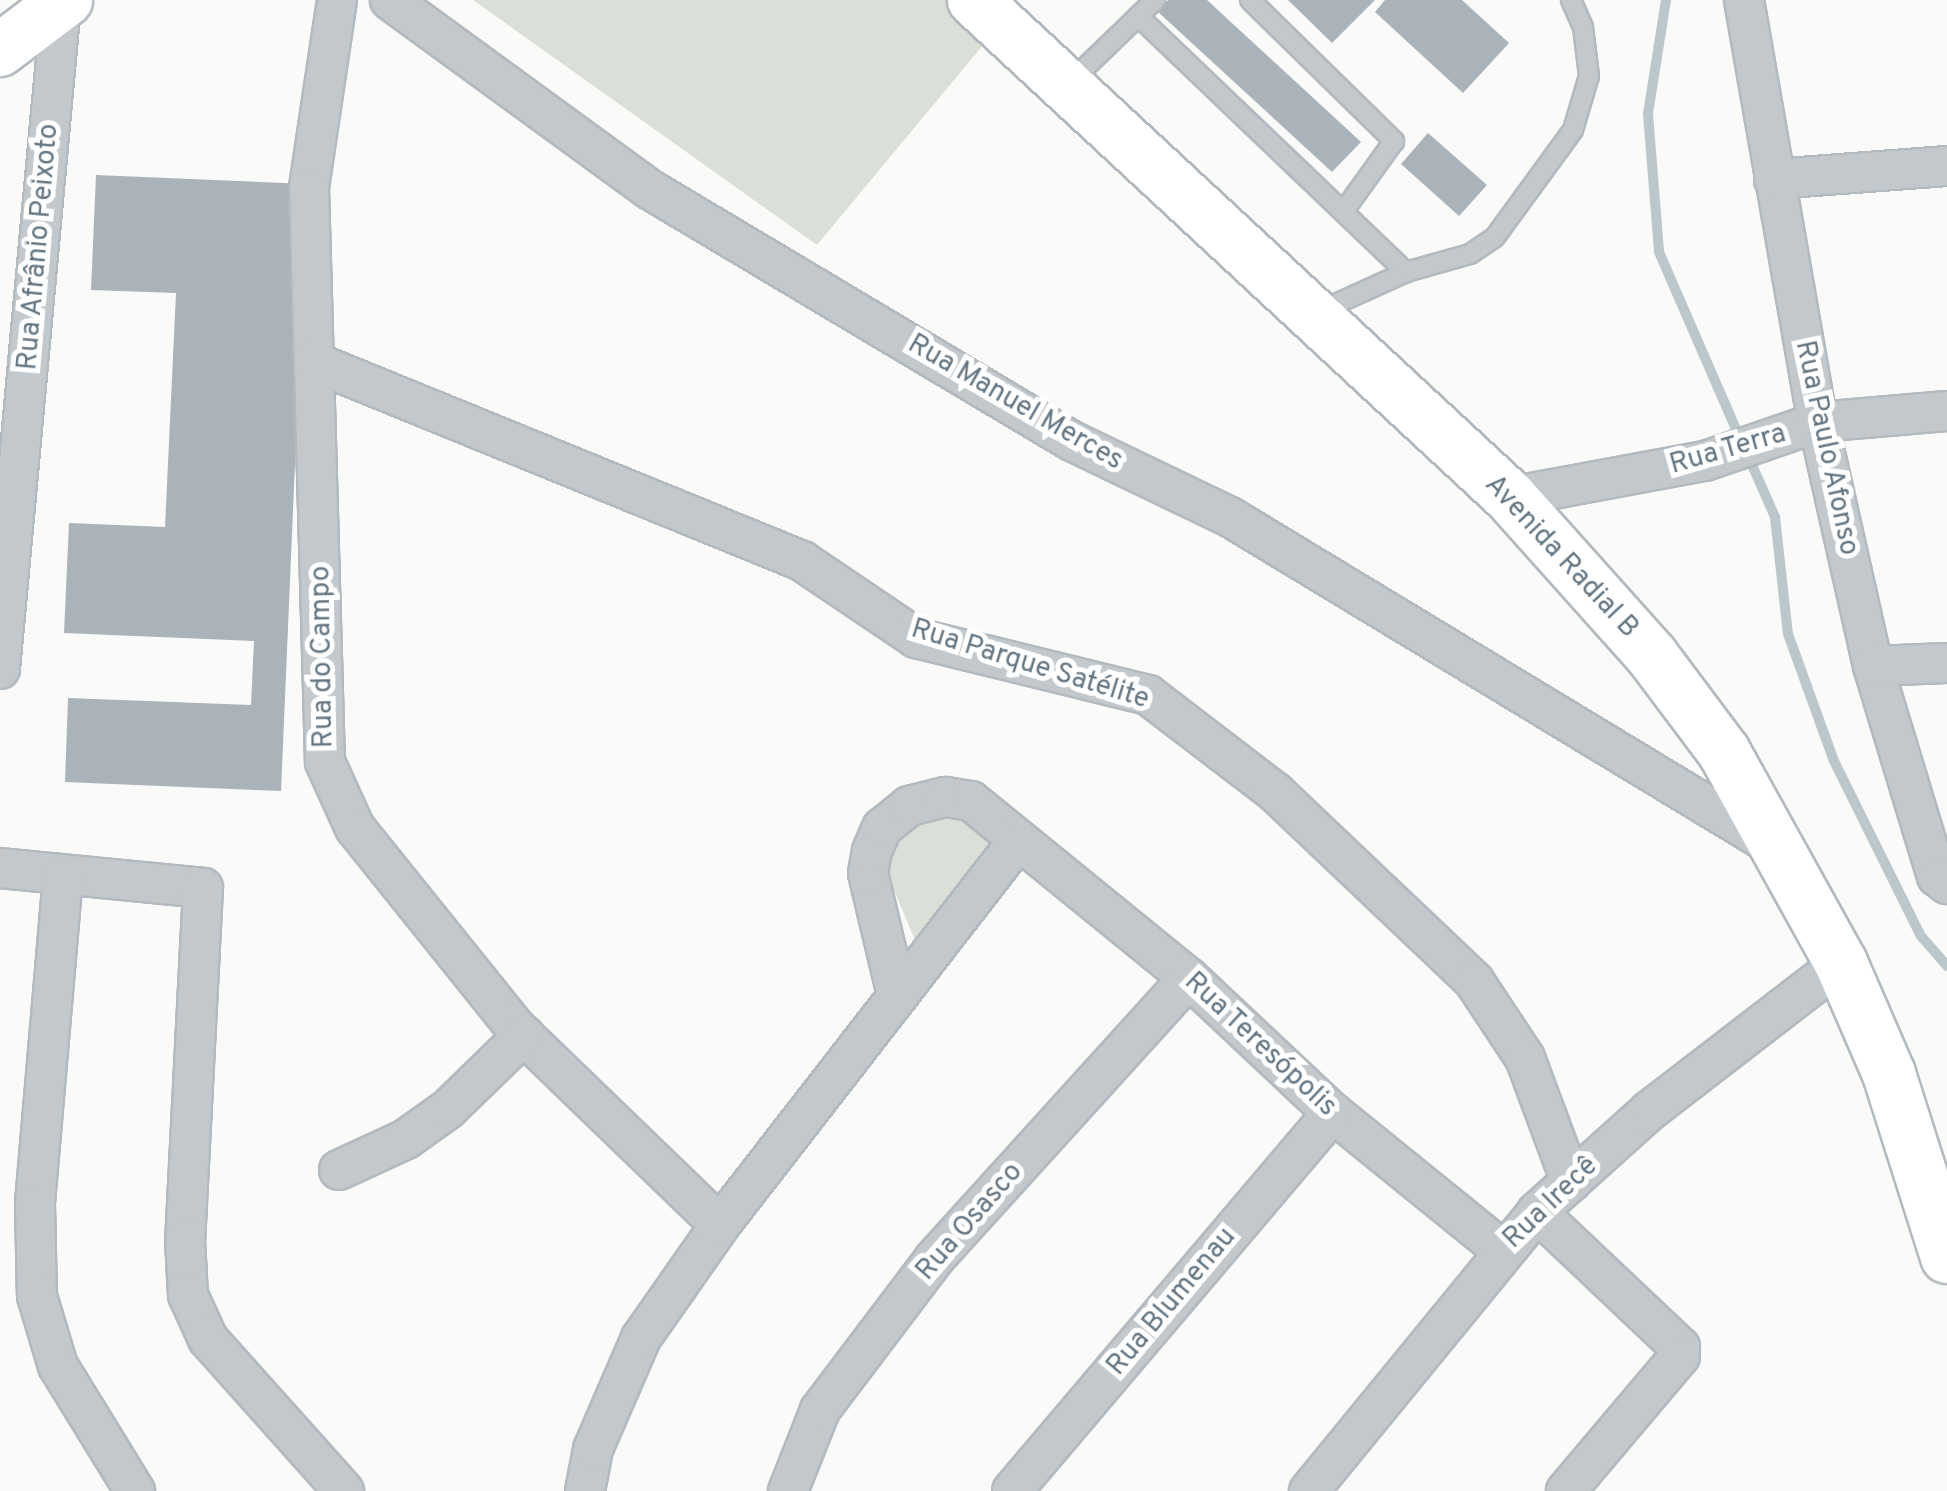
<!DOCTYPE html>
<meta charset="utf-8">
<style>
body{margin:0}
#map{position:relative;width:1947px;height:1491px;overflow:hidden;background:#fafaf8;font-family:Overpass,sans-serif}
div>[style]{position:absolute}
.green>*{inset:0;background:#dadfd7}
.stream>*{height:10px;margin:-5px;padding:0 5px;transform-origin:5px;border-radius:5px;background:#bbc7cb}
.building>*{inset:0;background:#aab3b9}
.roads{filter:drop-shadow(2px 0 #b3babf) drop-shadow(-2px 0 #b3babf) drop-shadow(0 2px #b3babf) drop-shadow(0 -2px #b3babf)}
.lane>*{height:18px;margin:-9px;padding:0 9px;transform-origin:9px;border-radius:9px;background:#c3c8cc}
.street>*{height:38px;margin:-19px;padding:0 19px;transform-origin:19px;border-radius:19px;background:#c3c8cc}
.secondary>*{height:52px;margin:-26px;padding:0 26px;transform-origin:26px;border-radius:26px;background:#fff}
span{translate:-50% -50%;white-space:nowrap;text-align:center;line-height:1.15;-webkit-text-stroke:10px #fff;paint-order:stroke}
.street-label{font-size:28px;color:#657683}
</style>
<div id="map">
<div class="green">
<i style="clip-path:polygon(473px 0,966px 0,998px 27px,817px 245px)"></i>
<i style="clip-path:polygon(969px 805px,1014px 840px,923px 959px,880px 857px,896px 819px)"></i>
</div>
<div class="stream">
<i style="left:1666px;top:0;width:115px;rotate:99deg"></i>
<i style="left:1648px;top:114px;width:138px;rotate:85.4deg"></i>
<i style="left:1659px;top:252px;width:206px;rotate:66.5deg"></i>
<i style="left:1748px;top:456px;width:67px;rotate:66.1deg"></i>
<i style="left:1775px;top:517px;width:118px;rotate:83.7deg"></i>
<i style="left:1788px;top:634px;width:135px;rotate:70.1deg"></i>
<i style="left:1834px;top:761px;width:195px;rotate:63.6deg"></i>
<i style="left:1921px;top:936px;width:40px;rotate:49deg"></i>
</div>
<div class="building">
<i style="clip-path:polygon(1168px 0,1207px 0,1361px 142px,1332px 172px,1157px 11px)"></i>
<i style="clip-path:polygon(1288px 0,1375px 0,1332px 43px)"></i>
<i style="clip-path:polygon(1385px 0,1462px 0,1509px 43px,1463px 93px,1375px 12px)"></i>
<i style="clip-path:polygon(1428px 133px,1487px 185px,1459px 216px,1401px 164px)"></i>
<i style="clip-path:polygon(96px 175px,307px 184px,281px 791px,65px 782px,68px 698px,251px 705px,254px 641px,64px 633px,69px 523px,165px 527px,176px 293px,91px 290px)"></i>
</div>
<div class="roads">
<div class="lane">
<i style="left:1250px;top:0;width:202px;rotate:44.4deg"></i>
<i style="left:1394px;top:141px;width:87px;rotate:125.7deg"></i>
<i style="left:1138px;top:16px;width:371px;rotate:43.7deg"></i>
<i style="left:1069px;top:83px;width:120px;rotate:-44deg"></i>
<i style="left:1318px;top:312px;width:97px;rotate:-24.4deg"></i>
<i style="left:1406px;top:272px;width:66px;rotate:-15.7deg"></i>
<i style="left:1470px;top:254px;width:30px;rotate:-34deg"></i>
<i style="left:1495px;top:237px;width:132px;rotate:-53.9deg"></i>
<i style="left:1573px;top:130px;width:56px;rotate:-73.5deg"></i>
<i style="left:1589px;top:76px;width:49px;rotate:-97deg"></i>
<i style="left:1583px;top:27px;width:30px;rotate:-114deg"></i>
</div>
<div class="street">
<i style="left:337px;top:0;width:189px;rotate:98.5deg"></i>
<i style="left:309px;top:187px;width:575px;rotate:88.41deg"></i>
<i style="left:325px;top:762px;width:72px;rotate:65.6deg"></i>
<i style="left:355px;top:828px;width:254px;rotate:51.2deg"></i>
<i style="left:514px;top:1026px;width:286px;rotate:44deg"></i>
<i style="left:390px;top:0;width:321px;rotate:36.1deg"></i>
<i style="left:649px;top:189px;width:492px;rotate:30.8deg"></i>
<i style="left:1072px;top:441px;width:175px;rotate:25.7deg"></i>
<i style="left:1230px;top:517px;width:639px;rotate:31.18deg"></i>
<i style="left:1744px;top:0;width:428px;rotate:80.1deg"></i>
<i style="left:1818px;top:422px;width:250px;rotate:77.3deg"></i>
<i style="left:1873px;top:666px;width:220px;rotate:73.1deg"></i>
<i style="left:1937px;top:876px;width:13px;rotate:39deg"></i>
<i style="left:1774px;top:179px;width:173px;rotate:-4.3deg"></i>
<i style="left:314px;top:362px;width:527px;rotate:22.18deg"></i>
<i style="left:802px;top:561px;width:138px;rotate:34deg"></i>
<i style="left:916px;top:638px;width:239px;rotate:13.8deg"></i>
<i style="left:1148px;top:695px;width:160px;rotate:37.4deg"></i>
<i style="left:1275px;top:792px;width:274px;rotate:43.5deg"></i>
<i style="left:1474px;top:981px;width:92px;rotate:56.5deg"></i>
<i style="left:1525px;top:1058px;width:132px;rotate:69.6deg"></i>
<i style="left:1510px;top:497px;width:198px;rotate:-10.5deg"></i>
<i style="left:1705px;top:461px;width:120px;rotate:-19deg"></i>
<i style="left:1818px;top:422px;width:129px;rotate:-4.9deg"></i>
<i style="left:1873px;top:666px;width:74px;rotate:-2.3deg"></i>
<i style="left:0;top:669px;width:668px;rotate:-84.76deg"></i>
<i style="left:0;top:868px;width:204px;rotate:5.6deg"></i>
<i style="left:203px;top:888px;width:352px;rotate:92.9deg"></i>
<i style="left:185px;top:1240px;width:55px;rotate:86.9deg"></i>
<i style="left:188px;top:1295px;width:48px;rotate:65.6deg"></i>
<i style="left:208px;top:1339px;width:204px;rotate:48.2deg"></i>
<i style="left:63px;top:876px;width:329px;rotate:94.9deg"></i>
<i style="left:35px;top:1204px;width:92px;rotate:88.8deg"></i>
<i style="left:37px;top:1296px;width:73px;rotate:73.3deg"></i>
<i style="left:58px;top:1366px;width:147px;rotate:58.4deg"></i>
<i style="left:897px;top:995px;width:125px;rotate:-103.4deg"></i>
<i style="left:868px;top:873px;width:22px;rotate:-80deg"></i>
<i style="left:872px;top:851px;width:25px;rotate:-67deg"></i>
<i style="left:882px;top:828px;width:35px;rotate:-39deg"></i>
<i style="left:909px;top:806px;width:38px;rotate:-14deg"></i>
<i style="left:946px;top:797px;width:25px;rotate:9deg"></i>
<i style="left:971px;top:801px;width:281px;rotate:39.1deg"></i>
<i style="left:1189px;top:978px;width:197px;rotate:43.2deg"></i>
<i style="left:1333px;top:1113px;width:216px;rotate:39deg"></i>
<i style="left:339px;top:1170px;width:74px;rotate:-24.8deg"></i>
<i style="left:406px;top:1139px;width:52px;rotate:-35.5deg"></i>
<i style="left:448px;top:1109px;width:106px;rotate:-44.2deg"></i>
<i style="left:1537px;top:1212px;width:197px;rotate:43.4deg"></i>
<i style="left:1680px;top:1347px;width:9px;rotate:90deg"></i>
<i style="left:1680px;top:1356px;width:177px;rotate:130.2deg"></i>
<i style="left:585px;top:1491px;width:43px;rotate:-79.2deg"></i>
<i style="left:593px;top:1449px;width:121px;rotate:-66.6deg"></i>
<i style="left:641px;top:1338px;width:138px;rotate:-55deg"></i>
<i style="left:720px;top:1225px;width:487px;rotate:-52.2deg"></i>
<i style="left:788px;top:1491px;width:87px;rotate:-68.4deg"></i>
<i style="left:820px;top:1410px;width:189px;rotate:-52.9deg"></i>
<i style="left:934px;top:1259px;width:379px;rotate:-47.8deg"></i>
<i style="left:1012px;top:1491px;width:496px;rotate:-49.7deg"></i>
<i style="left:1309px;top:1491px;width:360px;rotate:-50.7deg"></i>
<i style="left:1537px;top:1212px;width:151px;rotate:-42deg"></i>
<i style="left:1649px;top:1111px;width:242px;rotate:-37.6deg"></i>
</div>
<div class="secondary">
<i style="left:974px;top:0;width:731px;rotate:42.84deg"></i>
<i style="left:1510px;top:497px;width:213px;rotate:48.2deg"></i>
<i style="left:1652px;top:656px;width:120px;rotate:53.1deg"></i>
<i style="left:1724px;top:752px;width:241px;rotate:61deg"></i>
<i style="left:1841px;top:963px;width:121px;rotate:66.6deg"></i>
<i style="left:1889px;top:1074px;width:192px;rotate:72.4deg"></i>
<i style="left:0;top:50px;width:83px;rotate:-37.1deg"></i>
</div>
</div>
<div class="street-label">
<span style="left:39px;top:247px;rotate:-85deg">Rua Afrânio Peixoto</span>
<span style="left:1015px;top:403px;rotate:30deg">Rua Manuel Merces</span>
<span style="left:1826px;top:448px;rotate:78deg">Rua Paulo Afonso</span>
<span style="left:1728px;top:450px;rotate:-16deg">Rua Terra</span>
<span style="left:1561px;top:557px;rotate:47deg">Avenida Radial B</span>
<span style="left:323px;top:657px;rotate:-91deg">Rua do Campo</span>
<span style="left:1030px;top:665px;rotate:17deg">Rua Parque Satélite</span>
<span style="left:1260px;top:1045px;rotate:43deg">Rua Teresópolis</span>
<span style="left:1551px;top:1203px;rotate:-44deg">Rua Irecê</span>
<span style="left:970px;top:1222px;rotate:-49deg">Rua Osasco</span>
<span style="left:1172px;top:1302px;rotate:-50deg">Rua Blumenau</span>
</div>
</div>
